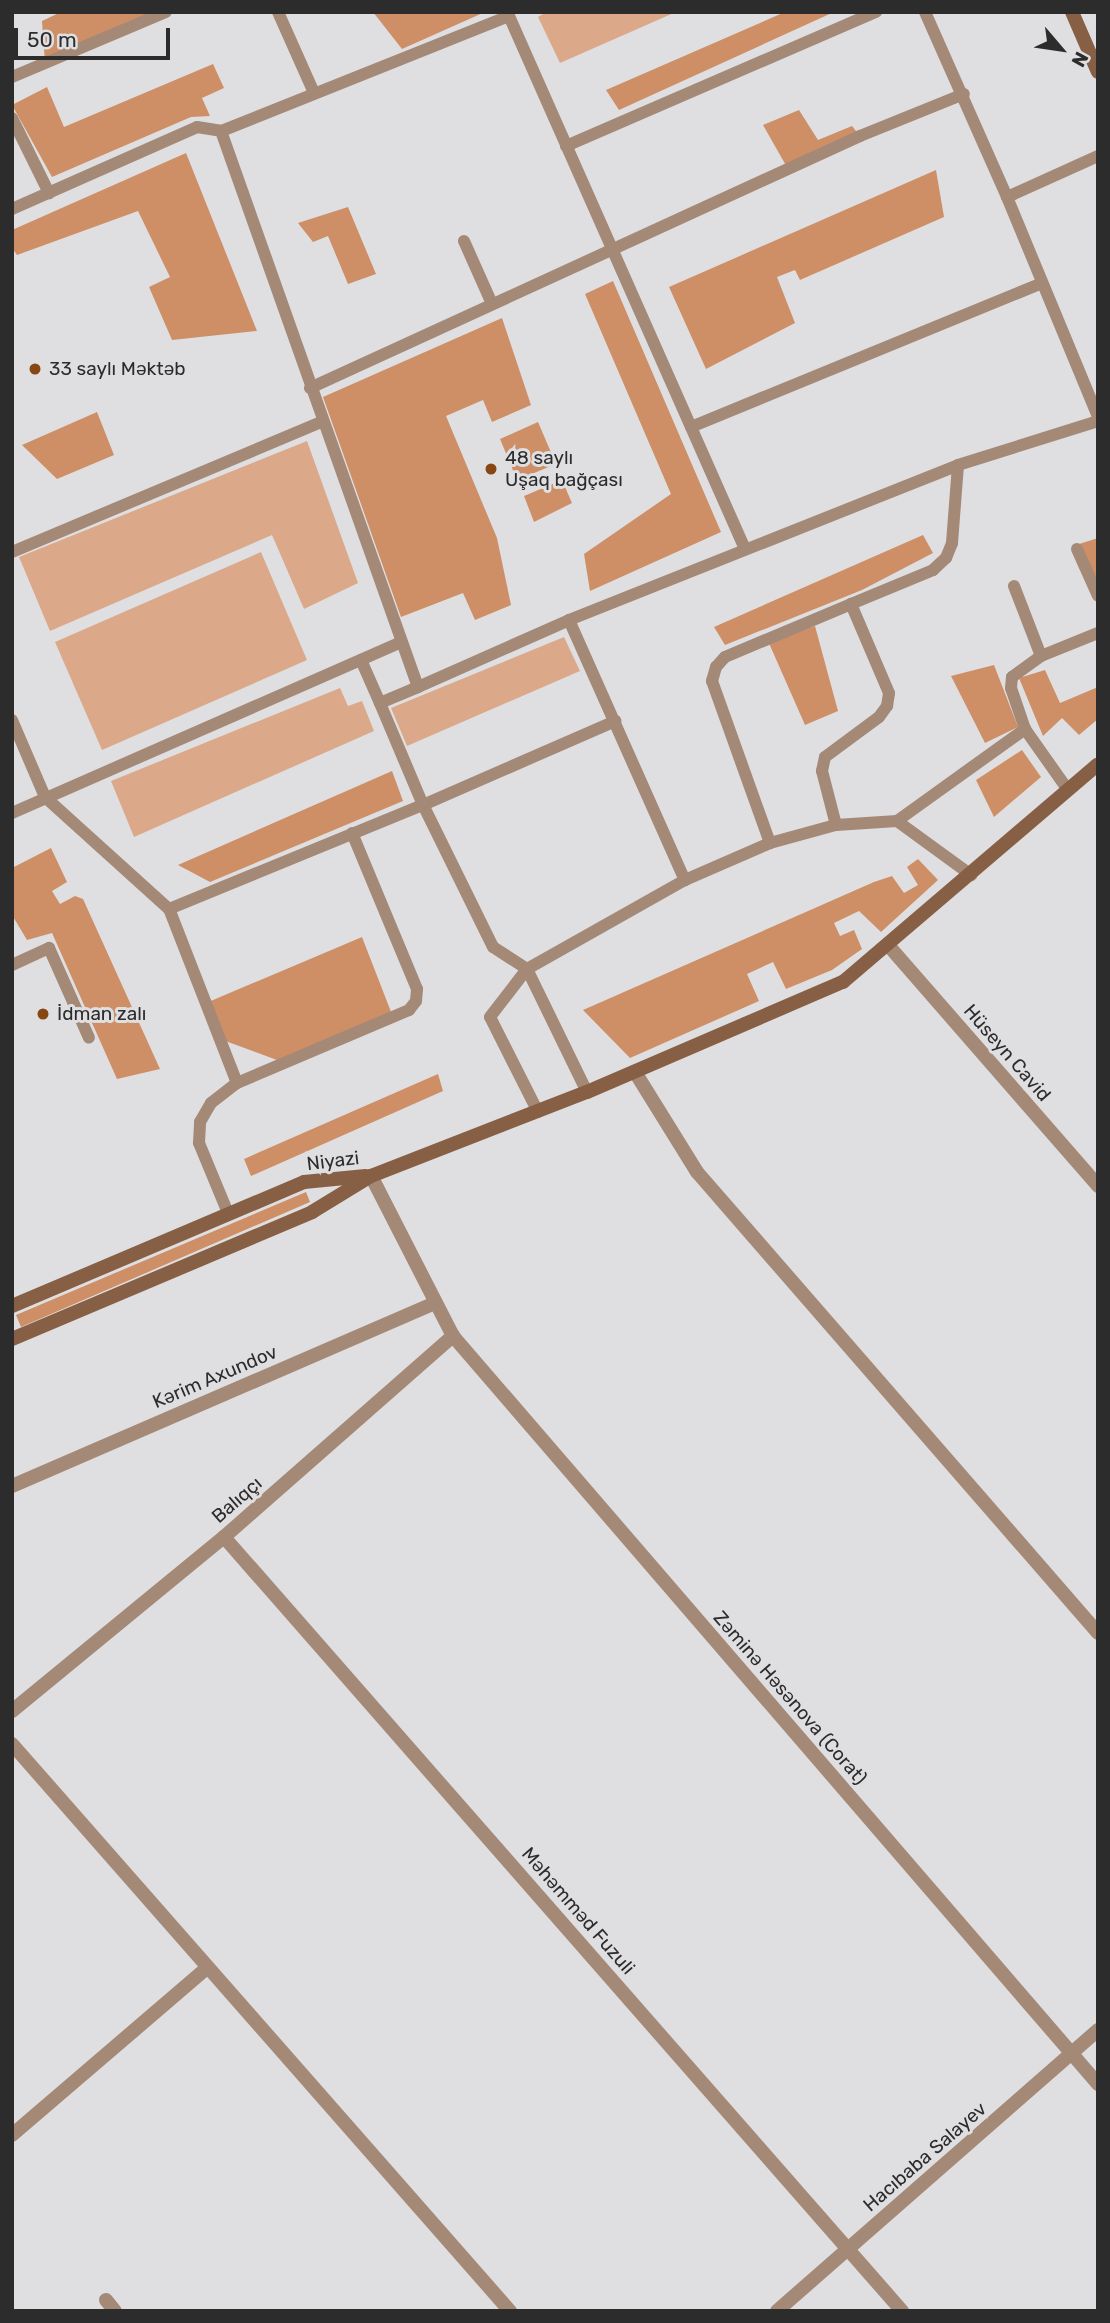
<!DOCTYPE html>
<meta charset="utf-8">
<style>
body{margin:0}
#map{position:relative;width:1110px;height:2323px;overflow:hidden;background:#dfdfe2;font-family:Rubik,sans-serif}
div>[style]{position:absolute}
.green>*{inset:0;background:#dba989}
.forest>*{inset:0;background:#ce8f66}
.service>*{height:12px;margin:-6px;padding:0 6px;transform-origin:6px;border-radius:6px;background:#a58977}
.minor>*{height:14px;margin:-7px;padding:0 7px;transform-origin:7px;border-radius:7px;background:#a58977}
.tertiary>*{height:14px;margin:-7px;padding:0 7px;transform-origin:7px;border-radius:7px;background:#a58977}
.secondary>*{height:14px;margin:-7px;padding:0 7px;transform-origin:7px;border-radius:7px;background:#875f45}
.dots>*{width:19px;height:19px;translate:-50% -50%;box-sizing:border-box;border:4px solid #dfdfe2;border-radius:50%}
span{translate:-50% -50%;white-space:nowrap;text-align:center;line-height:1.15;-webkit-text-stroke:6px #dfdfe2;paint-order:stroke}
.poi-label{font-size:19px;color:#2c2c2d}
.left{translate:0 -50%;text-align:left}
.street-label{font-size:19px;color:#2c2c2d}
.frame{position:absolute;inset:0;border:14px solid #2c2c2d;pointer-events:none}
.north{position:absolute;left:1026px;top:14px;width:70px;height:70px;-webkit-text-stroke:5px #dfdfe2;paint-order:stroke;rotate:119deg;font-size:19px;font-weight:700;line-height:28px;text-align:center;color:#2c2c2d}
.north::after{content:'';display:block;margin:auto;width:24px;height:32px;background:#2c2c2d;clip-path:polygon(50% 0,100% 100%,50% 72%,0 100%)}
.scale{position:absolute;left:14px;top:28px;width:156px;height:32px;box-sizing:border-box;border:4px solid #2c2c2d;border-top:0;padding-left:9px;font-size:21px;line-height:24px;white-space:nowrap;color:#2c2c2d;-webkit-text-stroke:5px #dfdfe2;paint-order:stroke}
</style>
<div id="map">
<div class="green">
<i style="clip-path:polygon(546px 12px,676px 12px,560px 63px,538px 17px)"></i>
<i style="clip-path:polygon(307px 441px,358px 583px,304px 609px,272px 535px,50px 631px,19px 557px)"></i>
<i style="clip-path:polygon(261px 552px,307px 660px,102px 750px,55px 642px)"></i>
<i style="clip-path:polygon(564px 637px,580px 671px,407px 746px,391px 708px)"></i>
<i style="clip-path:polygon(340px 688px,348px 706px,362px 701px,374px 731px,134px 837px,111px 781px)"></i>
</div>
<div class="forest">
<i style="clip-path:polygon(61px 12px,166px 12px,45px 63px,42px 21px)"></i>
<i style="clip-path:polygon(373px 12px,406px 13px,485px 12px,402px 49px)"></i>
<i style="clip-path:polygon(785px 12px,834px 12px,619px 110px,606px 90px)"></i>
<i style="clip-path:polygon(213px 64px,224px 88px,202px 98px,210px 116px,191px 117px,52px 177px,12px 105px,47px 87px,64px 127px)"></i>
<i style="clip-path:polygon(799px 110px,818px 140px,852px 126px,860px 136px,788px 169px,763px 125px)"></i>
<i style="clip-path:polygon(186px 153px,257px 331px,172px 340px,149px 287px,170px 277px,138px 211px,17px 255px,12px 248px,12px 230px)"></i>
<i style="clip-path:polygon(936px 170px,944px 217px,800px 280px,795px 270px,777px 277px,795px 323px,706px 369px,669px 287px)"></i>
<i style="clip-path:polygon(348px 207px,376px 274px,348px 284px,328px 236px,313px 242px,298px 223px)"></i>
<i style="clip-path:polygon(613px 281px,721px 532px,590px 591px,584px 554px,671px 494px,585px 294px)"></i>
<i style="clip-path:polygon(502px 318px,531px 405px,492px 422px,483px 400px,446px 416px,497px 538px,511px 605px,475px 620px,463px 593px,401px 617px,323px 397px)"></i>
<i style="clip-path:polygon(97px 412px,114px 455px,57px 479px,22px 445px)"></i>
<i style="clip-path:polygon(538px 422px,556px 464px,517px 480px,500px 439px)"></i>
<i style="clip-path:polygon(562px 480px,572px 503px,534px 522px,524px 496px)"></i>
<i style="clip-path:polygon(923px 535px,933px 553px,862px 590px,725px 645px,714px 627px)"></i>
<i style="clip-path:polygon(1098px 538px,1098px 588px,1079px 544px)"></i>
<i style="clip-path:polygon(815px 626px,838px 711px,805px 725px,768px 641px)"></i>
<i style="clip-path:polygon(994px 665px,1018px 727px,985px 743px,951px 676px)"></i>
<i style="clip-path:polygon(1045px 670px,1060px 703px,1098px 687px,1098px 719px,1079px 735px,1062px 718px,1043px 736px,1019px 678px)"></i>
<i style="clip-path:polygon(1022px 750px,1041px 777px,994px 817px,976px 780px)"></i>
<i style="clip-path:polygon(392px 771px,403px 801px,210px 882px,178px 865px)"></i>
<i style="clip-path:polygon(51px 848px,67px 882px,52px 891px,60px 904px,75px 896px,83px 899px,160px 1069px,117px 1079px,52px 933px,27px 940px,12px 915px,12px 868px)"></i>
<i style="clip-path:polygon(918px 859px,938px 880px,881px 932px,859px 911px,834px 923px,840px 936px,854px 930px,862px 949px,832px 970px,786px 989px,773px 962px,747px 974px,759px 1001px,630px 1058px,583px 1010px,874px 882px,892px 876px,904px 893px,918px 885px,907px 867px)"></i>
<i style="clip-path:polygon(362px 937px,393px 1017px,285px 1063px,220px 1039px,206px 1003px)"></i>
<i style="clip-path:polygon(438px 1074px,443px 1091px,251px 1176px,244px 1159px)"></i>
<i style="clip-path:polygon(306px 1192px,310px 1202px,21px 1327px,16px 1315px)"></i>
</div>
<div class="service">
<i style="left:278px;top:12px;width:89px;rotate:66deg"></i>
<i style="left:925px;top:12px;width:202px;rotate:66.1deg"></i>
<i style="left:12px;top:77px;width:167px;rotate:-22.9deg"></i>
<i style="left:12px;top:118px;width:84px;rotate:63.7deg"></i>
<i style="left:566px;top:146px;width:338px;rotate:-23.4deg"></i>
<i style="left:1098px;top:156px;width:100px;rotate:155.7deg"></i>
<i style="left:1007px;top:197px;width:238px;rotate:67.5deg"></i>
<i style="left:12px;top:209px;width:202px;rotate:-23.9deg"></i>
<i style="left:197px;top:127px;width:24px;rotate:9deg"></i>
<i style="left:464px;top:241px;width:69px;rotate:66deg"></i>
<i style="left:310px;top:388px;width:605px;rotate:-24.62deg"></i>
<i style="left:860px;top:136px;width:112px;rotate:-22deg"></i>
<i style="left:691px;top:427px;width:377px;rotate:-22.3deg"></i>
<i style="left:745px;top:549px;width:583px;rotate:-113.88deg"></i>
<i style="left:509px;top:16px;width:310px;rotate:158.2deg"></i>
<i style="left:221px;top:131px;width:590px;rotate:70.49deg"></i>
<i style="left:418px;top:687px;width:165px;rotate:-23.9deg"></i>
<i style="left:569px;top:620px;width:419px;rotate:-21.7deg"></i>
<i style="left:958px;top:465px;width:147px;rotate:-17.4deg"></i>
<i style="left:1077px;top:549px;width:51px;rotate:65.9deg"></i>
<i style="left:12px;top:552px;width:336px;rotate:-22.8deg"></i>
<i style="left:1014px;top:586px;width:75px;rotate:68.9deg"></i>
<i style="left:569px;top:620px;width:285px;rotate:66deg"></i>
<i style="left:361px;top:660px;width:47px;rotate:66.2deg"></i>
<i style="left:12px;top:720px;width:84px;rotate:66.8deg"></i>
<i style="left:45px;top:797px;width:167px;rotate:42.1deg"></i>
<i style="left:1068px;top:790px;width:75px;rotate:-125.2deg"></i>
<i style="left:1025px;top:729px;width:43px;rotate:-108.9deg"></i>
<i style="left:1011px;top:688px;width:11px;rotate:-85deg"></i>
<i style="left:1012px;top:677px;width:36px;rotate:-36deg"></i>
<i style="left:1041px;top:656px;width:61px;rotate:-22deg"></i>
<i style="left:12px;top:813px;width:424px;rotate:-23.7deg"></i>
<i style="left:897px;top:821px;width:92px;rotate:36.1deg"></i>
<i style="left:836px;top:825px;width:56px;rotate:-104.5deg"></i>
<i style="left:822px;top:771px;width:14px;rotate:-78deg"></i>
<i style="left:825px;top:757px;width:67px;rotate:-36.5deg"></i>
<i style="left:879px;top:717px;width:14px;rotate:-54deg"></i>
<i style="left:887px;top:706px;width:13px;rotate:-81deg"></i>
<i style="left:889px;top:693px;width:97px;rotate:-113.1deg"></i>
<i style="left:851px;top:604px;width:89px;rotate:-22.5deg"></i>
<i style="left:933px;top:570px;width:18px;rotate:-43deg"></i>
<i style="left:946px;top:558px;width:16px;rotate:-68deg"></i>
<i style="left:952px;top:543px;width:78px;rotate:-85.6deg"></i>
<i style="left:770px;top:843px;width:172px;rotate:-109.7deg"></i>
<i style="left:712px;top:681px;width:15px;rotate:-74deg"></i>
<i style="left:716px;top:667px;width:13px;rotate:-48deg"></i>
<i style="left:725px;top:657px;width:137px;rotate:-22.8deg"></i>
<i style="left:12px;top:965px;width:41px;rotate:-24.7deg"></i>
<i style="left:49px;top:948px;width:98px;rotate:66deg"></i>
<i style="left:237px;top:1083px;width:187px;rotate:-23deg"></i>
<i style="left:409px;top:1010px;width:11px;rotate:-52deg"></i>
<i style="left:416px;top:1001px;width:12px;rotate:-85deg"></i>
<i style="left:417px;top:989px;width:169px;rotate:-112.6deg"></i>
<i style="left:587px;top:1092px;width:137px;rotate:-116deg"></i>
<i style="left:527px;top:969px;width:181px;rotate:-29.4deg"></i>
<i style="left:685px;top:880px;width:93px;rotate:-23.5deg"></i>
<i style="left:770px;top:843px;width:68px;rotate:-15.3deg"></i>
<i style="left:836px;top:825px;width:61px;rotate:-3.8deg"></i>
<i style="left:897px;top:821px;width:158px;rotate:-35.7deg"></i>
<i style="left:538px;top:1112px;width:106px;rotate:-116.8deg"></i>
<i style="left:490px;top:1017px;width:61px;rotate:-52.4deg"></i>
<i style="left:527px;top:969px;width:40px;rotate:-147.1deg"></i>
<i style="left:493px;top:947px;width:158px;rotate:-116.2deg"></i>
<i style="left:423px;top:805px;width:210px;rotate:-23.6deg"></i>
<i style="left:228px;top:1213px;width:76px;rotate:-112.5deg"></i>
<i style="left:199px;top:1143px;width:21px;rotate:-87deg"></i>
<i style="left:200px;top:1122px;width:22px;rotate:-60deg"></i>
<i style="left:211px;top:1103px;width:33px;rotate:-38deg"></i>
<i style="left:237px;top:1083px;width:187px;rotate:-111.3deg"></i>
<i style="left:169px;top:909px;width:274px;rotate:-22.3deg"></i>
<i style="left:423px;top:805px;width:111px;rotate:-112.9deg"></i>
<i style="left:380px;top:703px;width:41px;rotate:-22.8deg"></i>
</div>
<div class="minor">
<i style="left:888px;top:945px;width:320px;rotate:48.9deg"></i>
<i style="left:635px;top:1072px;width:118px;rotate:58.2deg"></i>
<i style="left:697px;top:1172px;width:611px;rotate:48.98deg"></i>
<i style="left:453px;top:1336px;width:988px;rotate:49.23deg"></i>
<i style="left:12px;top:1486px;width:458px;rotate:-23.4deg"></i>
<i style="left:224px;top:1537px;width:1029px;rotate:48.78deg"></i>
<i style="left:12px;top:1711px;width:274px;rotate:-39.4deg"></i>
<i style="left:224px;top:1537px;width:305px;rotate:-41.3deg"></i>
<i style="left:453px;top:1336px;width:180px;rotate:-117.1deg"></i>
<i style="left:12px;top:1744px;width:755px;rotate:48.71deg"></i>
<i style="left:12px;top:2135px;width:255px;rotate:-40.6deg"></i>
<i style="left:106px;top:2300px;width:14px;rotate:51deg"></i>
</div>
<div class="tertiary">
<i style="left:777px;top:2311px;width:427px;rotate:-41.2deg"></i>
</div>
<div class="secondary">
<i style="left:1072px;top:12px;width:65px;rotate:66.6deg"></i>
<i style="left:12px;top:1306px;width:317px;rotate:-23deg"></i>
<i style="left:304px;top:1182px;width:62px;rotate:-5.5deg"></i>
<i style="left:12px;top:1339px;width:326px;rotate:-22.9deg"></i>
<i style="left:312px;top:1212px;width:69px;rotate:-31.4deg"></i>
<i style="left:371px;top:1176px;width:232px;rotate:-21.3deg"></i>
<i style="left:587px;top:1092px;width:279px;rotate:-23.3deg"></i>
<i style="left:843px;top:982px;width:335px;rotate:-40.5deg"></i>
</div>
<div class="dots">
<i style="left:35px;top:369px;background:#884712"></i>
<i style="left:491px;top:469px;background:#884712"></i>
<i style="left:43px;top:1014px;background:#884712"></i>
</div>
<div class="poi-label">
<span class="left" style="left:49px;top:369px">33 saylı Məktəb</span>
<span class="left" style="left:505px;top:469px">48 saylı<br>Uşaq bağçası</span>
<span class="left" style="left:57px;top:1014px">İdman zalı</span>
</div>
<div class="street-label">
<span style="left:1007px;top:1053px;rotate:49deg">Hüseyn Cavid</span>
<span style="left:333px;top:1161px;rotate:-7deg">Niyazi</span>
<span style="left:215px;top:1377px;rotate:-23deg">Kərim Axundov</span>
<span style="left:237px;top:1500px;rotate:-41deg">Balıqçı</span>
<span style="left:790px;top:1698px;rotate:49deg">Zəminə Həsənova (Corat)</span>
<span style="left:578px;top:1911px;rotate:49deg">Məhəmməd Fuzuli</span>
<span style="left:925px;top:2157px;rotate:-41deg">Hacıbaba Salayev</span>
</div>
<div class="frame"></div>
<div class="north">N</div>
<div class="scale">50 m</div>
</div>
